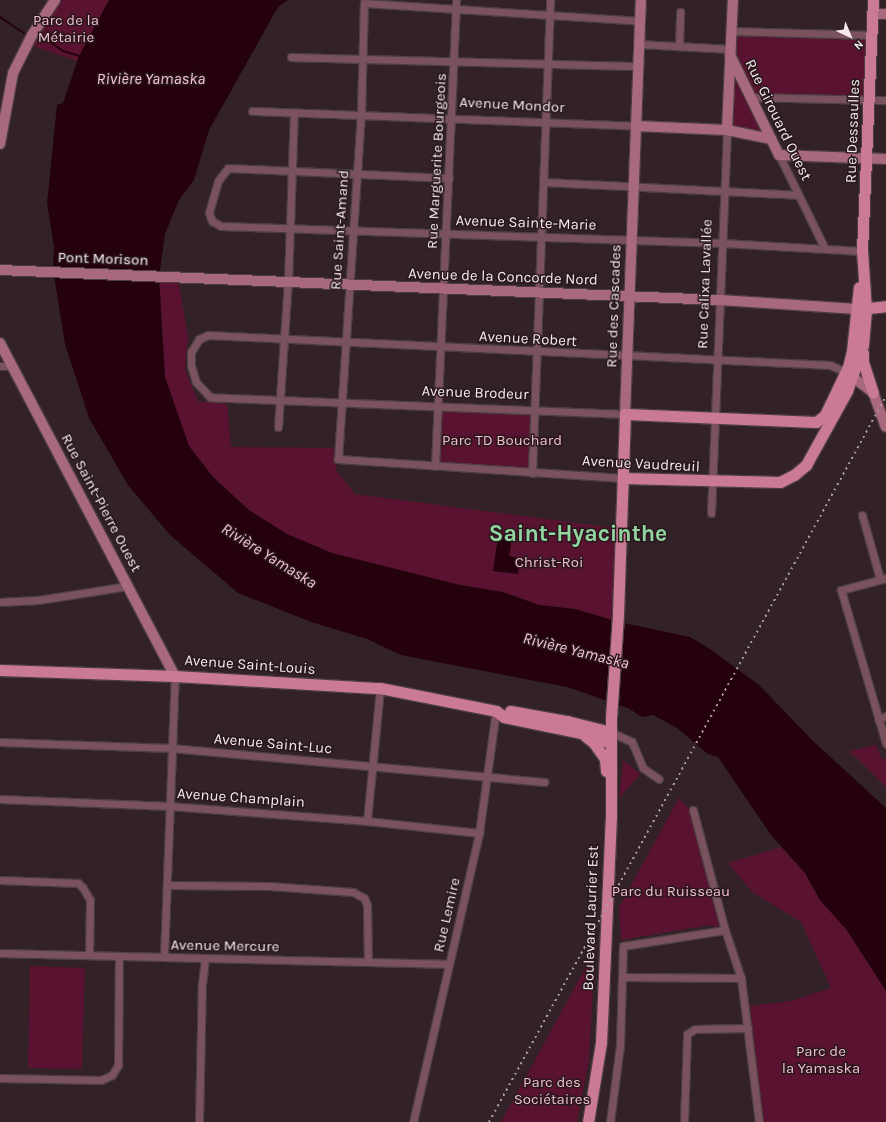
<!DOCTYPE html>
<meta charset="utf-8">
<style>
body{margin:0}
#map{position:relative;width:886px;height:1122px;overflow:hidden;background:#322227;font-family:Karla,sans-serif}
div>[style]{position:absolute}
.green>*{inset:0;background:#591330}
.water>*{inset:0;background:#25000d}
.stream>*{height:2px;margin:-1px;padding:0 1px;transform-origin:1px;border-radius:1px;background:#25000d}
.roads{filter:drop-shadow(1px 0 #4d3e43) drop-shadow(-1px 0 #4d3e43) drop-shadow(0 1px #4d3e43) drop-shadow(0 -1px #4d3e43)}
.street>*{height:7px;margin:-3.5px;padding:0 3.5px;transform-origin:3.5px;border-radius:3.5px;background:#7a525e}
.secondary>*{height:10px;margin:-5px;padding:0 5px;transform-origin:5px;border-radius:5px;background:#a8697c}
.primary>*{height:11px;margin:-5.5px;padding:0 5.5px;transform-origin:5.5px;border-radius:5.5px;background:#cb7a94}
.rail>*{height:2px;margin-top:-1px;transform-origin:0;background:repeating-linear-gradient(90deg,#a99ca0 0 2px,transparent 0 6px)}
span{translate:-50% -50%;white-space:nowrap;text-align:center;line-height:1.15;-webkit-text-stroke:3px #28181d;paint-order:stroke}
.park-label{font-size:15px;color:#f2bfcd}
.street-label{font-size:15px;color:#f5e9ec}
.water-label{font-size:16px;color:#f5c1cf;font-style:italic}
.town-label{font-size:23px;color:#93d5a0;font-weight:700}
.north{position:absolute;left:830px;top:16px;width:40px;height:40px;-webkit-text-stroke:3px #28181d;paint-order:stroke;rotate:136deg;font-size:11px;font-weight:700;line-height:16px;text-align:center;color:#f5e9ec}
.north::after{content:'';display:block;margin:auto;width:14px;height:18px;background:#f5e9ec;clip-path:polygon(50% 0,100% 100%,50% 72%,0 100%)}
</style>
<div id="map">
<div class="green">
<i style="clip-path:polygon(55px 0,109px 0,78px 61px,27px 44px)"></i>
<i style="clip-path:polygon(731px 31px,872px 35px,870px 100px,750px 97px,730px 55px)"></i>
<i style="clip-path:polygon(732px 67px,766px 135px,730px 128px)"></i>
<i style="clip-path:polygon(159px 277px,178px 278px,188px 337px,185px 370px,198px 401px,227px 404px,231px 447px,337px 448px,336px 470px,355px 494px,622px 529px,619px 622px,575px 609px,539px 605px,503px 592px,460px 585px,332px 553px,286px 534px,249px 510px,213px 477px,189px 446px,173px 404px,165px 377px)"></i>
<i style="clip-path:polygon(437px 408px,536px 412px,533px 473px,434px 469px)"></i>
<i style="clip-path:polygon(876px 745px,882px 759px,886px 758px,886px 787px,849px 751px)"></i>
<i style="clip-path:polygon(623px 760px,640px 774px,619px 799px)"></i>
<i style="clip-path:polygon(679px 798px,689px 809px,722px 929px,710px 925px,621px 940px,619px 907px)"></i>
<i style="clip-path:polygon(781px 847px,805px 873px,820px 900px,846px 929px,886px 991px,886px 1122px,762px 1122px,750px 1006px,791px 1001px,831px 988px,801px 922px,752px 892px,728px 863px)"></i>
<i style="clip-path:polygon(595px 950px,589px 1060px,577px 1122px,501px 1122px)"></i>
<i style="clip-path:polygon(30px 966px,85px 968px,82px 1069px,28px 1068px)"></i>
</div>
<div class="water">
<i style="clip-path:polygon(109px 0,288px 0,278px 7px,209px 130px,194px 180px,179px 200px,165px 234px,159px 277px,165px 377px,189px 446px,213px 477px,249px 510px,287px 534px,332px 553px,460px 585px,503px 592px,539px 605px,575px 609px,619px 622px,690px 637px,707px 647px,759px 685px,812px 740px,886px 808px,886px 991px,846px 929px,820px 900px,805px 873px,771px 835px,718px 757px,708px 754px,677px 728px,653px 715px,642px 717px,628px 708px,567px 687px,401px 655px,367px 639px,311px 622px,238px 593px,170px 535px,128px 485px,89px 418px,65px 344px,53px 270px,54px 247px,47px 203px,57px 105px,63px 103px,79px 56px)"></i>
<i style="clip-path:polygon(498px 537px,512px 539px,509px 556px,520px 558px,518px 574px,493px 571px)"></i>
</div>
<div class="stream">
<i style="left:0;top:17px;width:29px;rotate:34deg"></i>
<i style="left:45px;top:38px;width:22px;rotate:36deg"></i>
<i style="left:63px;top:51px;width:17px;rotate:17deg"></i>
</div>
<div class="roads">
<div class="street">
<i style="left:731px;top:31px;width:141px;rotate:1.6deg"></i>
<i style="left:639px;top:44px;width:91px;rotate:3.1deg"></i>
<i style="left:679px;top:46px;width:34px;rotate:-88deg"></i>
<i style="left:291px;top:57px;width:347px;rotate:1.5deg"></i>
<i style="left:750px;top:97px;width:136px;rotate:1.3deg"></i>
<i style="left:252px;top:111px;width:384px;rotate:2.2deg"></i>
<i style="left:779px;top:155px;width:102px;rotate:63.9deg"></i>
<i style="left:449px;top:178px;width:221px;rotate:-177.4deg"></i>
<i style="left:228px;top:168px;width:16px;rotate:128deg"></i>
<i style="left:218px;top:181px;width:33px;rotate:106deg"></i>
<i style="left:209px;top:213px;width:9px;rotate:69deg"></i>
<i style="left:212px;top:221px;width:10px;rotate:29deg"></i>
<i style="left:221px;top:226px;width:501px;rotate:1.94deg"></i>
<i style="left:722px;top:243px;width:140px;rotate:3.3deg"></i>
<i style="left:543px;top:182px;width:255px;rotate:2.9deg"></i>
<i style="left:0;top:366px;width:12px"></i>
<i style="left:625px;top:414px;width:415px;rotate:-177.7deg"></i>
<i style="left:210px;top:397px;width:21px;rotate:-133deg"></i>
<i style="left:196px;top:382px;width:17px;rotate:-107deg"></i>
<i style="left:191px;top:366px;width:14px;rotate:-90deg"></i>
<i style="left:191px;top:352px;width:15px;rotate:-58deg"></i>
<i style="left:199px;top:339px;width:10px;rotate:-24deg"></i>
<i style="left:208px;top:335px;width:623px;rotate:2.76deg"></i>
<i style="left:830px;top:365px;width:17px;rotate:24deg"></i>
<i style="left:278px;top:427px;width:145px;rotate:-86.1deg"></i>
<i style="left:288px;top:282px;width:168px;rotate:-88deg"></i>
<i style="left:435px;top:466px;width:466px;rotate:-87.4deg"></i>
<i style="left:532px;top:473px;width:473px;rotate:-87.8deg"></i>
<i style="left:623px;top:478px;width:286px;rotate:-176.2deg"></i>
<i style="left:338px;top:459px;width:345px;rotate:-86.2deg"></i>
<i style="left:361px;top:115px;width:112px;rotate:-88.5deg"></i>
<i style="left:364px;top:3px;width:277px;rotate:3.7deg"></i>
<i style="left:711px;top:513px;width:383px;rotate:-87.6deg"></i>
<i style="left:862px;top:515px;width:66px;rotate:74.3deg"></i>
<i style="left:886px;top:578px;width:47px;rotate:165.1deg"></i>
<i style="left:841px;top:590px;width:160px;rotate:73.7deg"></i>
<i style="left:0;top:602px;width:38px;rotate:-3deg"></i>
<i style="left:38px;top:600px;width:91px;rotate:-8.8deg"></i>
<i style="left:878px;top:719px;width:9px;rotate:-21deg"></i>
<i style="left:610px;top:732px;width:24px;rotate:24deg"></i>
<i style="left:632px;top:742px;width:28px;rotate:67deg"></i>
<i style="left:643px;top:768px;width:19px;rotate:35deg"></i>
<i style="left:0;top:742px;width:171px;rotate:2deg"></i>
<i style="left:171px;top:748px;width:375px;rotate:5.2deg"></i>
<i style="left:0;top:799px;width:169px;rotate:2.4deg"></i>
<i style="left:169px;top:806px;width:199px;rotate:4.3deg"></i>
<i style="left:367px;top:821px;width:113px;rotate:6.1deg"></i>
<i style="left:693px;top:810px;width:124px;rotate:75.1deg"></i>
<i style="left:725px;top:930px;width:51px;rotate:71.6deg"></i>
<i style="left:741px;top:978px;width:145px;rotate:82.9deg"></i>
<i style="left:367px;top:821px;width:134px;rotate:-84.4deg"></i>
<i style="left:0;top:880px;width:78px;rotate:2.2deg"></i>
<i style="left:78px;top:883px;width:7px;rotate:45deg"></i>
<i style="left:83px;top:888px;width:14px;rotate:60deg"></i>
<i style="left:90px;top:900px;width:55px;rotate:91deg"></i>
<i style="left:167px;top:885px;width:102px;rotate:0.6deg"></i>
<i style="left:269px;top:886px;width:84px;rotate:4.1deg"></i>
<i style="left:353px;top:892px;width:13px;rotate:29deg"></i>
<i style="left:364px;top:898px;width:8px;rotate:67deg"></i>
<i style="left:367px;top:905px;width:57px;rotate:89deg"></i>
<i style="left:0;top:953px;width:449px;rotate:1.4deg"></i>
<i style="left:164px;top:957px;width:281px;rotate:-87.8deg"></i>
<i style="left:622px;top:977px;width:119px;rotate:0.5deg"></i>
<i style="left:0;top:1078px;width:101px;rotate:1.1deg"></i>
<i style="left:101px;top:1080px;width:12px;rotate:-24deg"></i>
<i style="left:112px;top:1075px;width:12px;rotate:-59deg"></i>
<i style="left:118px;top:1065px;width:109px;rotate:-89.5deg"></i>
<i style="left:199px;top:1122px;width:138px;rotate:-88.8deg"></i>
<i style="left:202px;top:984px;width:26px;rotate:-83deg"></i>
<i style="left:413px;top:1122px;width:296px;rotate:-77.1deg"></i>
<i style="left:479px;top:833px;width:123px;rotate:-82.1deg"></i>
<i style="left:610px;top:1122px;width:78px;rotate:-82.6deg"></i>
<i style="left:620px;top:1045px;width:99px;rotate:-88.3deg"></i>
<i style="left:623px;top:946px;width:103px;rotate:-8.9deg"></i>
<i style="left:684px;top:1122px;width:88px;rotate:-88deg"></i>
<i style="left:687px;top:1034px;width:9px;rotate:-32deg"></i>
<i style="left:695px;top:1029px;width:53px;rotate:-1.1deg"></i>
</div>
<div class="secondary">
<i style="left:873px;top:14px;width:13px"></i>
<i style="left:730px;top:55px;width:111px;rotate:63.9deg"></i>
<i style="left:779px;top:155px;width:107px;rotate:2.1deg"></i>
<i style="left:636px;top:126px;width:91px;rotate:2.5deg"></i>
<i style="left:727px;top:130px;width:45px;rotate:11.6deg"></i>
<i style="left:727px;top:130px;width:130px;rotate:-87.4deg"></i>
<i style="left:0;top:144px;width:72px;rotate:-79.6deg"></i>
<i style="left:13px;top:73px;width:42px;rotate:-63.4deg"></i>
<i style="left:32px;top:35px;width:42px;rotate:-56.7deg"></i>
<i style="left:0;top:270px;width:721px;rotate:2.39deg"></i>
<i style="left:720px;top:300px;width:137px;rotate:3.8deg"></i>
<i style="left:0;top:343px;width:376px;rotate:62.3deg"></i>
<i style="left:846px;top:372px;width:34px;rotate:37deg"></i>
<i style="left:873px;top:392px;width:37px;rotate:70deg"></i>
<i style="left:625px;top:414px;width:414px;rotate:-87.8deg"></i>
</div>
<div class="primary">
<i style="left:859px;top:309px;width:27px;rotate:-6deg"></i>
<i style="left:863px;top:353px;width:9px;rotate:90deg"></i>
<i style="left:863px;top:362px;width:32px;rotate:72deg"></i>
<i style="left:816px;top:422px;width:11px;rotate:-38deg"></i>
<i style="left:825px;top:415px;width:53px;rotate:-64.4deg"></i>
<i style="left:848px;top:367px;width:16px;rotate:-76deg"></i>
<i style="left:852px;top:351px;width:64px;rotate:-83.8deg"></i>
<i style="left:623px;top:478px;width:157px;rotate:1.5deg"></i>
<i style="left:780px;top:482px;width:16px;rotate:-27deg"></i>
<i style="left:794px;top:475px;width:16px;rotate:-40deg"></i>
<i style="left:806px;top:465px;width:85px;rotate:-61deg"></i>
<i style="left:847px;top:391px;width:49px;rotate:-70.8deg"></i>
<i style="left:863px;top:345px;width:36px;rotate:-85deg"></i>
<i style="left:866px;top:309px;width:58px;rotate:-93.9deg"></i>
<i style="left:862px;top:251px;width:251px;rotate:-87.5deg"></i>
<i style="left:0;top:670px;width:175px;rotate:2deg"></i>
<i style="left:175px;top:676px;width:205px;rotate:3.4deg"></i>
<i style="left:380px;top:688px;width:118px;rotate:11.2deg"></i>
<i style="left:496px;top:711px;width:10px;rotate:37deg"></i>
<i style="left:504px;top:717px;width:79px;rotate:11.7deg"></i>
<i style="left:581px;top:733px;width:31px;rotate:19deg"></i>
<i style="left:510px;top:711px;width:58px;rotate:10deg"></i>
<i style="left:567px;top:721px;width:44px;rotate:14.3deg"></i>
<i style="left:585px;top:736px;width:11px;rotate:38deg"></i>
<i style="left:594px;top:743px;width:19px;rotate:55deg"></i>
<i style="left:605px;top:759px;width:12px;rotate:85deg"></i>
<i style="left:588px;top:1122px;width:80px;rotate:-80.7deg"></i>
<i style="left:601px;top:1043px;width:67px;rotate:-87.4deg"></i>
<i style="left:604px;top:976px;width:160px;rotate:-87.5deg"></i>
<i style="left:611px;top:816px;width:98px;rotate:-90deg"></i>
<i style="left:611px;top:718px;width:104px;rotate:-86.1deg"></i>
<i style="left:618px;top:614px;width:200px;rotate:-88deg"></i>
<i style="left:625px;top:414px;width:191px;rotate:2.4deg"></i>
</div>
</div>
<div class="rail">
<i style="left:489px;top:1122px;width:827px;rotate:-61.33deg"></i>
</div>
<div class="park-label">
<span style="left:66px;top:29px">Parc de la<br>Métairie</span>
<span style="left:502px;top:441px">Parc TD Bouchard</span>
<span style="left:549px;top:563px">Christ-Roi</span>
<span style="left:671px;top:892px">Parc du Ruisseau</span>
<span style="left:821px;top:1060px">Parc de<br>la Yamaska</span>
<span style="left:552px;top:1091px">Parc des<br>Sociétaires</span>
</div>
<div class="street-label">
<span style="left:512px;top:105px;rotate:3deg">Avenue Mondor</span>
<span style="left:778px;top:120px;rotate:64deg">Rue Girouard Ouest</span>
<span style="left:853px;top:131px;rotate:-88deg">Rue Dessaulles</span>
<span style="left:437px;top:161px;rotate:-87deg">Rue Marguerite Bourgeois</span>
<span style="left:526px;top:223px;rotate:2deg">Avenue Sainte-Marie</span>
<span style="left:340px;top:230px;rotate:-86deg">Rue Saint-Amand</span>
<span style="left:103px;top:259px;rotate:2deg">Pont Morison</span>
<span style="left:503px;top:277px;rotate:2deg">Avenue de la Concorde Nord</span>
<span style="left:705px;top:284px;rotate:-88deg">Rue Calixa Lavallée</span>
<span style="left:614px;top:306px;rotate:-88deg">Rue des Cascades</span>
<span style="left:528px;top:339px;rotate:3deg">Avenue Robert</span>
<span style="left:475px;top:393px;rotate:2deg">Avenue Brodeur</span>
<span style="left:641px;top:464px;rotate:3deg">Avenue Vaudreuil</span>
<span style="left:101px;top:503px;rotate:62deg">Rue Saint-Pierre Ouest</span>
<span style="left:250px;top:665px;rotate:4deg">Avenue Saint-Louis</span>
<span style="left:273px;top:744px;rotate:5deg">Avenue Saint-Luc</span>
<span style="left:241px;top:798px;rotate:4deg">Avenue Champlain</span>
<span style="left:447px;top:915px;rotate:-77deg">Rue Lemire</span>
<span style="left:591px;top:918px;rotate:-88deg">Boulevard Laurier Est</span>
<span style="left:225px;top:946px;rotate:1deg">Avenue Mercure</span>
</div>
<div class="water-label">
<span style="left:151px;top:79px">Rivière Yamaska</span>
<span style="left:269px;top:556px;rotate:32deg">Rivière Yamaska</span>
<span style="left:576px;top:651px;rotate:14deg">Rivière Yamaska</span>
</div>
<div class="town-label">
<span style="left:578px;top:534px">Saint-Hyacinthe</span>
</div>
<div class="north">N</div>
</div>
